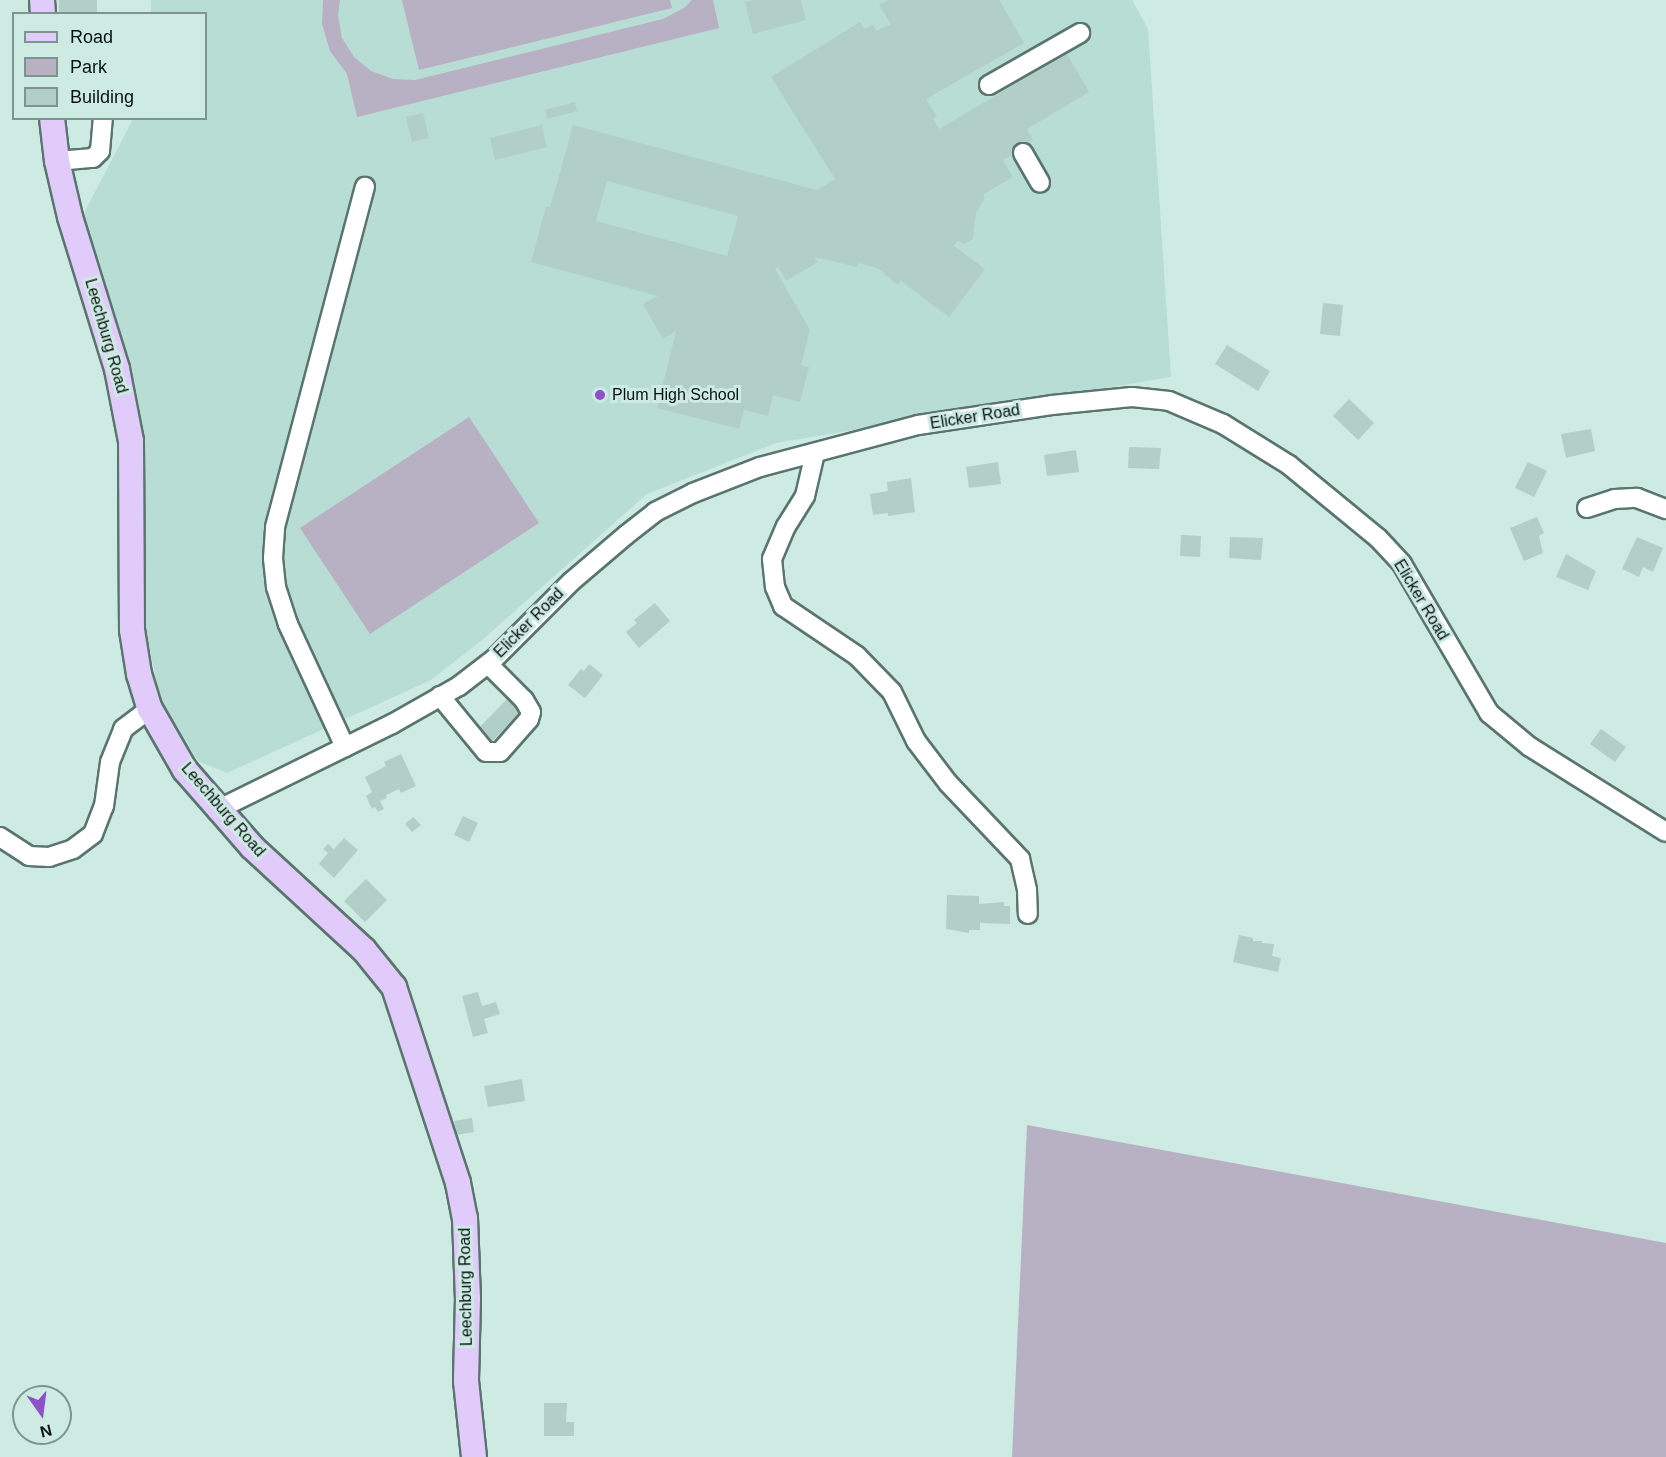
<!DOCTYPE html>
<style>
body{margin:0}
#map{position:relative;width:1666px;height:1457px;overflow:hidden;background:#cdebe3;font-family:Arial,sans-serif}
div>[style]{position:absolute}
.built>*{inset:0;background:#b8ddd4}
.green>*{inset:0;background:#b8b0c3}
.building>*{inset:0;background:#b2cfc7}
.roads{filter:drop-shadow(2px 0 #5a756e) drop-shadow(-2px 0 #5a756e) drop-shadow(0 2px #5a756e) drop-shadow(0 -2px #5a756e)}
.minor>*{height:18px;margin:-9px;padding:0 9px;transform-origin:9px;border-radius:9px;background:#fff}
.major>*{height:24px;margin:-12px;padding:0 12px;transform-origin:12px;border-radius:12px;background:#e1cbfb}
.dots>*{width:16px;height:16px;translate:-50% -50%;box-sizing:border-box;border:3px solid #cdebe3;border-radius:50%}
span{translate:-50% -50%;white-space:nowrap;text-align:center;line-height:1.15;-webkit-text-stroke:6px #cdebe3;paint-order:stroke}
.street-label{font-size:16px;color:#081210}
.poi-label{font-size:16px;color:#081210}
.left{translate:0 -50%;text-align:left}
.legend{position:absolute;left:12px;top:12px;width:195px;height:108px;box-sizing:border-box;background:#cdebe3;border:2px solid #7e948f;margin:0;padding:8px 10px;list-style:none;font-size:18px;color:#081210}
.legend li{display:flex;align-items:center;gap:12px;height:30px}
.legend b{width:30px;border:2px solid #7e948f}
.north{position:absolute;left:12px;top:1385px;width:60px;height:60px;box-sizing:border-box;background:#cdebe3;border:2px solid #7e948f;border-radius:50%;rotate:166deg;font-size:16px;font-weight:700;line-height:24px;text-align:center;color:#081210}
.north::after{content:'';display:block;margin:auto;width:21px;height:27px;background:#8e51c7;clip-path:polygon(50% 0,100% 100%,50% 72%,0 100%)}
</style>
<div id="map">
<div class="built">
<i style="clip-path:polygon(151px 0,1132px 0,1148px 29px,1171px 377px,776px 443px,647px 494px,481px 641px,431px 680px,227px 773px,198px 761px,160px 698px,144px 622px,140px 413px,115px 317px,82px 217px,133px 119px,206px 118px,206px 14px,151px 13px)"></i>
</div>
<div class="green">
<i style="clip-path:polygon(323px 0,340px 0,338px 15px,342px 38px,354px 57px,371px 71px,393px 79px,415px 80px,663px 19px,684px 8px,692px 0,713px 0,719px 28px,357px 117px,347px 74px,330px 51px,322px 24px)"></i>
<i style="clip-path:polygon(402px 0,670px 0,672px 8px,419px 70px)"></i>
<i style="clip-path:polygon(469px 417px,539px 523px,370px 634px,300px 528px)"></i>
<i style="clip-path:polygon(1027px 1125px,1666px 1243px,1666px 1457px,1012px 1457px)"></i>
</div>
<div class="building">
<i style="clip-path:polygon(59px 0,97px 0,97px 14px,59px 14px)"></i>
<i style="clip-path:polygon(753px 0,801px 0,806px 20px,753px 34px,745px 2px)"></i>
<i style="clip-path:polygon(evenodd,888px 0,999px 0,1024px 43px,926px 99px,937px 117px,933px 119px,939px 129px,1067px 54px,1089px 92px,1027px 129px,1033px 140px,1030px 142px,1031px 144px,1003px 160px,1013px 177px,984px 194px,984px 200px,976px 213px,973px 239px,964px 244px,957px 241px,954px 246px,985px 269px,949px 317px,901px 281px,898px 285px,877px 268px,858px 263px,857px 267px,814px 257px,818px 262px,786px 281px,778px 267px,775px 269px,810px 330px,801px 365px,809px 367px,800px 402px,773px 395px,768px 416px,744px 410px,739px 429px,657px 408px,676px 331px,663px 339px,643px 304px,658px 296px,531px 262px,546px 206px,550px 208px,573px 125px,817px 190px,835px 179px,771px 77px,860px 22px,864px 29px,873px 25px,876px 31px,891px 24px,879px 5px,888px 0,607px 181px,738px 216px,727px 256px,596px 221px,607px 181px)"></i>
<i style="clip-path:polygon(575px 102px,577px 111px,547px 119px,545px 110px)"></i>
<i style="clip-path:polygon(423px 113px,429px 138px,412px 142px,406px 117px)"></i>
<i style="clip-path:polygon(542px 125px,547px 147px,495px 160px,490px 138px)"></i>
<i style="clip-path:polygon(1323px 303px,1343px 305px,1340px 336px,1320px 334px)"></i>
<i style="clip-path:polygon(1227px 345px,1270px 371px,1258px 391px,1215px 364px)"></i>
<i style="clip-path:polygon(1349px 399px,1374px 423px,1358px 440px,1333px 416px)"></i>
<i style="clip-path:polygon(1591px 429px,1595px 451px,1566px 458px,1561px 434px)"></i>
<i style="clip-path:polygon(1129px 447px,1161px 448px,1159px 469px,1128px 468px)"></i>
<i style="clip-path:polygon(1076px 450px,1079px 472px,1047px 476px,1044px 455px)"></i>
<i style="clip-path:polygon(998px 462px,1001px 484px,969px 488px,966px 467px)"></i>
<i style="clip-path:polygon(1528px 462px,1547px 471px,1534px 497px,1515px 488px)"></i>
<i style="clip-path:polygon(911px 478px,915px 512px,888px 516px,888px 513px,873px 515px,870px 494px,888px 491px,887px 482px)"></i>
<i style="clip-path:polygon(1537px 517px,1544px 533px,1539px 536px,1543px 553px,1524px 561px,1510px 528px)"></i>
<i style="clip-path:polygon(1181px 535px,1201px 536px,1200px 557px,1180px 556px)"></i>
<i style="clip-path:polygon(1230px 537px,1263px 538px,1261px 560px,1229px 558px)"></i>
<i style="clip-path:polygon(1637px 537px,1663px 548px,1653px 572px,1643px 567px,1639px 577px,1622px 569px)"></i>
<i style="clip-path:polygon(1566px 554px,1596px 571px,1588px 590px,1556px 577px)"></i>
<i style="clip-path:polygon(655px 603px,670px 621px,639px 648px,626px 632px,637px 623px,634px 620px)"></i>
<i style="clip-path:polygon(589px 664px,603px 675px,585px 698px,568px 685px,581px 669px,584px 671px)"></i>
<i style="clip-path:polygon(510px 696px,524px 708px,486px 748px,472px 735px)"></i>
<i style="clip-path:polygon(1601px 729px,1626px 747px,1615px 762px,1590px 744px)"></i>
<i style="clip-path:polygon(401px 754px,416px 786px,401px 793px,399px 789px,386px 795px,387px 798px,380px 801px,384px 809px,378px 812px,375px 807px,372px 809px,366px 796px,372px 792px,365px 777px,386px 766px,384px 762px)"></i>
<i style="clip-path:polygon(463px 816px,478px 823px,469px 842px,454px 835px)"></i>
<i style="clip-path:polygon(413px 817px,421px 825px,412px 832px,405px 824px)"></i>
<i style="clip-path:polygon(344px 838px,358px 850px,334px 878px,319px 864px,328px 853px,323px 849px,328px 844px,334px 849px)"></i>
<i style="clip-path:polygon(366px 879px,387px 900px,365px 922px,344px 901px)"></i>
<i style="clip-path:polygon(947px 895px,979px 896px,979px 904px,1004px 902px,1004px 906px,1010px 906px,1010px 924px,980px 923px,980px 930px,969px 930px,969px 933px,946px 929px)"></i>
<i style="clip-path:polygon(1239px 935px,1253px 938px,1253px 941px,1262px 941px,1262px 943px,1274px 944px,1272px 956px,1281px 958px,1278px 972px,1233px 962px)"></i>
<i style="clip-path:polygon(478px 992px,482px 1006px,496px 1002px,500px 1014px,484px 1019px,488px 1033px,473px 1037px,462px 996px)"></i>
<i style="clip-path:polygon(522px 1079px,525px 1101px,488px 1107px,484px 1086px)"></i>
<i style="clip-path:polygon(472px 1118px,474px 1132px,456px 1135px,454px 1121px)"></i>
<i style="clip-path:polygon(544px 1403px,567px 1403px,566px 1422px,574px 1422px,574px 1436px,544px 1436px)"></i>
</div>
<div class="roads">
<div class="minor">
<i style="left:989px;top:85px;width:105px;rotate:-29.7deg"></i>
<i style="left:1023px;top:153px;width:34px;rotate:60deg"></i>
<i style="left:57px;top:161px;width:36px;rotate:-5deg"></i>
<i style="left:93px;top:158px;width:10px;rotate:-45deg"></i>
<i style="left:100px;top:151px;width:33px;rotate:-85deg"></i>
<i style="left:815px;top:453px;width:44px;rotate:103.1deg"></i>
<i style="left:805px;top:496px;width:36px;rotate:122deg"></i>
<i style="left:786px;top:526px;width:36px;rotate:113deg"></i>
<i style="left:772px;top:559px;width:28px;rotate:84deg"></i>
<i style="left:775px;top:587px;width:21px;rotate:67deg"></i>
<i style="left:783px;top:606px;width:89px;rotate:34deg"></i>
<i style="left:857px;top:656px;width:50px;rotate:45.8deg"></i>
<i style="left:892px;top:692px;width:55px;rotate:63.9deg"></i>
<i style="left:916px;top:741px;width:53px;rotate:52.7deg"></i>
<i style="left:948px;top:783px;width:105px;rotate:46.5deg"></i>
<i style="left:1020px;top:859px;width:32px;rotate:77deg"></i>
<i style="left:1027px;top:890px;width:24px;rotate:88deg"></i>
<i style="left:1587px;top:508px;width:29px;rotate:-18deg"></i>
<i style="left:1615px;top:499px;width:22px;rotate:-3deg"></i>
<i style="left:1637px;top:498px;width:31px;rotate:21deg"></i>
<i style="left:440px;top:696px;width:72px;rotate:50.6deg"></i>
<i style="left:486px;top:752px;width:14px"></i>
<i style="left:500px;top:752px;width:44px;rotate:-48.7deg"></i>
<i style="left:529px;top:719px;width:7px;rotate:-74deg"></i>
<i style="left:531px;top:712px;width:14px;rotate:-120deg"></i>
<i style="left:524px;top:700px;width:51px;rotate:-135deg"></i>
<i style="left:345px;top:747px;width:136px;rotate:-114.9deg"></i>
<i style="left:288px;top:624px;width:39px;rotate:-108deg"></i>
<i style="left:276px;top:587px;width:29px;rotate:-96deg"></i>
<i style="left:273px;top:558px;width:31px;rotate:-86deg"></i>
<i style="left:275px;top:527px;width:352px;rotate:-75.2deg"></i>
<i style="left:219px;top:809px;width:193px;rotate:-26.2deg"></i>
<i style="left:392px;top:724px;width:77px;rotate:-29.6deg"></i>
<i style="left:459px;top:686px;width:44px;rotate:-37.6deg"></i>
<i style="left:494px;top:659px;width:110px;rotate:-45deg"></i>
<i style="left:572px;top:581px;width:71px;rotate:-40.4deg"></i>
<i style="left:626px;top:535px;width:37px;rotate:-38deg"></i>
<i style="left:655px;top:512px;width:42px;rotate:-26.6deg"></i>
<i style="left:693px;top:493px;width:72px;rotate:-21.2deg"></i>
<i style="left:760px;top:467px;width:163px;rotate:-14.9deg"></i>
<i style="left:918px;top:425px;width:135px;rotate:-8.5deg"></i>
<i style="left:1052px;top:405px;width:80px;rotate:-5.7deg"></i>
<i style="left:1132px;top:397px;width:37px;rotate:6deg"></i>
<i style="left:1169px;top:401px;width:59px;rotate:23.1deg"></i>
<i style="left:1223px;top:424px;width:78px;rotate:31.8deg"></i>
<i style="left:1289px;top:465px;width:115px;rotate:39.4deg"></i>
<i style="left:1378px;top:538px;width:35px;rotate:47deg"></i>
<i style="left:1402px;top:564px;width:173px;rotate:59.7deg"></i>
<i style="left:1489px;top:713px;width:53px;rotate:39.7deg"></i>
<i style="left:1530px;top:747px;width:160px;rotate:32deg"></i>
<i style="left:0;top:837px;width:35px;rotate:33deg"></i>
<i style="left:29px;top:856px;width:20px;rotate:3deg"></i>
<i style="left:49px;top:857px;width:25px;rotate:-18deg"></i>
<i style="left:73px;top:849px;width:25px;rotate:-37deg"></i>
<i style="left:93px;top:834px;width:30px;rotate:-69deg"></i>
<i style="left:104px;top:806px;width:44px;rotate:-82.2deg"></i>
<i style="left:110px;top:762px;width:35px;rotate:-68deg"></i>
<i style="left:123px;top:729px;width:34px;rotate:-37deg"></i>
</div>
<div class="major">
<i style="left:42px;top:0;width:14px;rotate:86deg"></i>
<i style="left:52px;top:118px;width:43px;rotate:83.4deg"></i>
<i style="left:57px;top:161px;width:57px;rotate:76.9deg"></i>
<i style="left:70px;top:217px;width:159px;rotate:72.8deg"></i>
<i style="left:117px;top:369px;width:73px;rotate:79deg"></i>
<i style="left:131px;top:441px;width:189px;rotate:89.7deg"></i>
<i style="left:132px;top:630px;width:45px;rotate:81deg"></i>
<i style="left:139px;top:674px;width:37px;rotate:73deg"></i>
<i style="left:150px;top:709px;width:70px;rotate:60.2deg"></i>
<i style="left:185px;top:770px;width:52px;rotate:48.9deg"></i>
<i style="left:219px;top:809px;width:50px;rotate:49deg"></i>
<i style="left:252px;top:847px;width:152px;rotate:42.6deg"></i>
<i style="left:364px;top:950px;width:48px;rotate:51deg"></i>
<i style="left:394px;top:987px;width:206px;rotate:71.9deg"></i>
<i style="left:458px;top:1183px;width:36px;rotate:79deg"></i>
<i style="left:465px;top:1218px;width:80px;rotate:87.9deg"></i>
<i style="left:468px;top:1298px;width:83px;rotate:91.4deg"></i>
<i style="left:466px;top:1381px;width:76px;rotate:84deg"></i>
</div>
</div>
<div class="dots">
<i style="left:600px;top:395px;background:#8e51c7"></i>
</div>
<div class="street-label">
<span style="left:106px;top:336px;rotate:74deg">Leechburg Road</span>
<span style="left:975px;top:417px;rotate:-9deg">Elicker Road</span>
<span style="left:1421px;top:600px;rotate:59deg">Elicker Road</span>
<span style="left:529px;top:623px;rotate:-45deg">Elicker Road</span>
<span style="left:223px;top:810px;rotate:49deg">Leechburg Road</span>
<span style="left:466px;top:1287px;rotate:-91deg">Leechburg Road</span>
</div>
<div class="poi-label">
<span class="left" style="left:612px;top:395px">Plum High School</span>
</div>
<ul class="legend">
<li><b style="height:8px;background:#e1cbfb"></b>Road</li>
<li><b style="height:16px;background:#b8b0c3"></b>Park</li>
<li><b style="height:16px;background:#b2cfc7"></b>Building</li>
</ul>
<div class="north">N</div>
</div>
